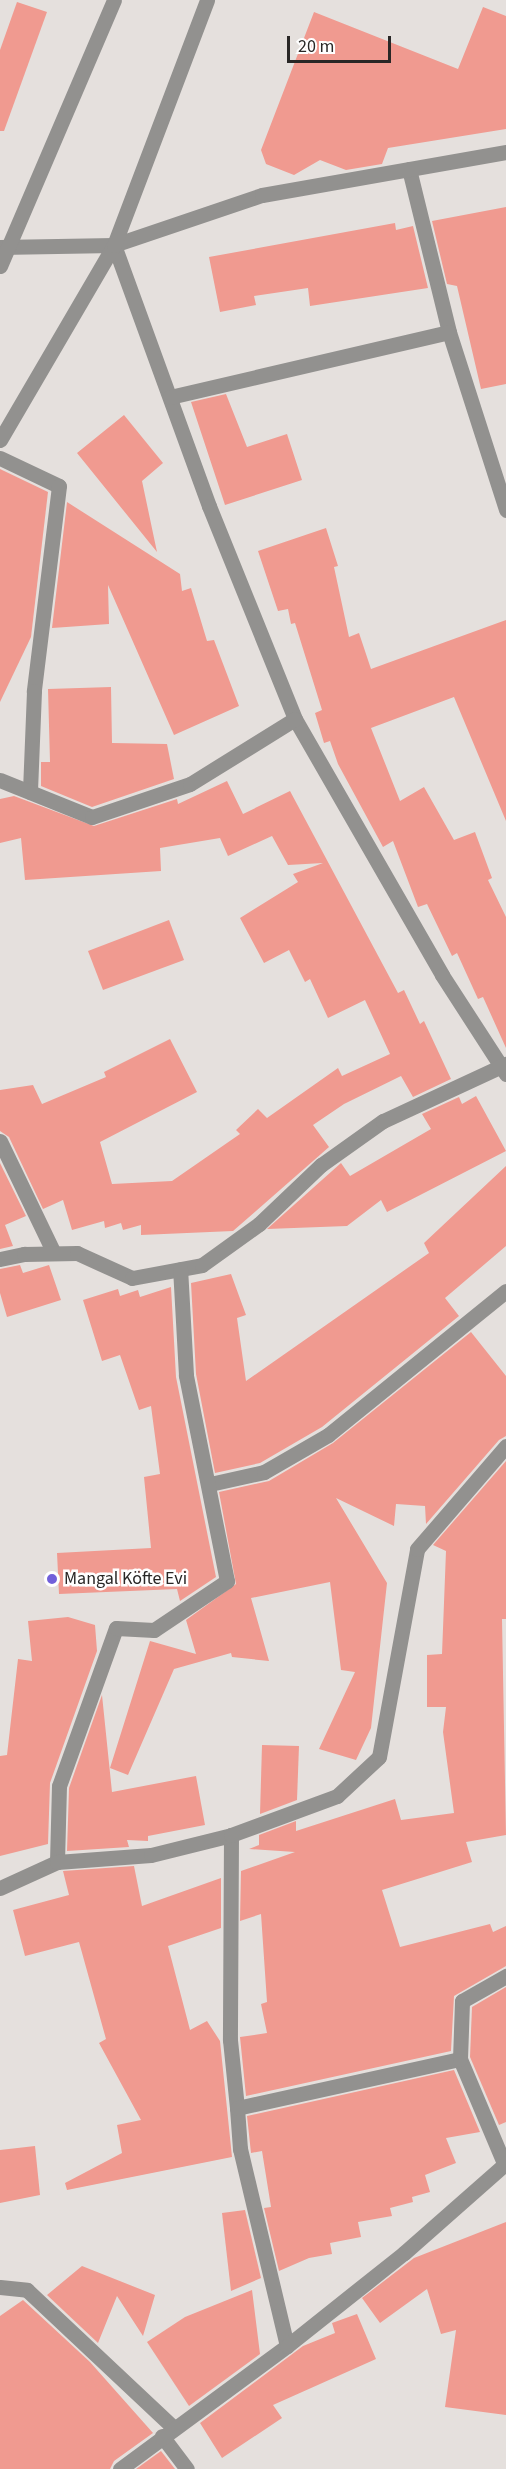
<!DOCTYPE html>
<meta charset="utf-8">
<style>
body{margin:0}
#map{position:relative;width:506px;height:2469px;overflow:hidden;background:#e5e0dd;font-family:"Source Sans 3",sans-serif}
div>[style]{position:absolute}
.building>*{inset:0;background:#f09a90}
.minor>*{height:15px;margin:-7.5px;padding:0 7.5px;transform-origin:7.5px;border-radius:7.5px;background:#92918f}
.dots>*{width:16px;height:16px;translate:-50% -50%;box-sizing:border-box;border:3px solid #fff;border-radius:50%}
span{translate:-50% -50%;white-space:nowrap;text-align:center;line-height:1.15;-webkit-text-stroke:5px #fff;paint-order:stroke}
.poi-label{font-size:18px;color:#292726}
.left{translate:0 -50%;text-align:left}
.scale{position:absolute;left:287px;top:36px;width:104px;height:27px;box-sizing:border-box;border:3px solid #292726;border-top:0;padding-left:8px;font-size:18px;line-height:21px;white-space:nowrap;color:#292726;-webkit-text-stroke:4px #fff;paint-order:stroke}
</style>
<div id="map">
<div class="building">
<i style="clip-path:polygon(17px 2px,47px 12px,4px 131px,0 131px,0 50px)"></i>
<i style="clip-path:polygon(483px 7px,506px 16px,506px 129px,388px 148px,382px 164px,346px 170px,320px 160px,294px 175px,266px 164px,261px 150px,314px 12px,458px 69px)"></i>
<i style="clip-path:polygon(506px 207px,506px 384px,481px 389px,457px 286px,447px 284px,432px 221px)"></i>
<i style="clip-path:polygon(395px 223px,396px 230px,413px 226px,428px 288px,310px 306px,308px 288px,254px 296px,256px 305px,220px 312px,209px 257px)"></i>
<i style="clip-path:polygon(226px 394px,247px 447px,287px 434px,302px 480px,225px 505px,191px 402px)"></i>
<i style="clip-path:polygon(124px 415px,163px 463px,142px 481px,157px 552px,77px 453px)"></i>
<i style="clip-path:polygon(0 469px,48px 492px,31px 637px,0 702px)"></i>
<i style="clip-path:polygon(67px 502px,180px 574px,182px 591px,191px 588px,207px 641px,214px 640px,239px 706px,174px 735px,108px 585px,109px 624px,52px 628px)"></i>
<i style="clip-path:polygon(326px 528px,338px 566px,334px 567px,349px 637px,359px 633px,371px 669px,506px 620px,506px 821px,454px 697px,371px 728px,400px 801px,424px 787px,454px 840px,475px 832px,492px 878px,488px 880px,506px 917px,506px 1048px,483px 997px,478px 999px,457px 953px,452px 956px,427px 904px,418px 907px,393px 841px,383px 847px,338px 764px,330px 741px,324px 743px,315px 713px,322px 710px,295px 623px,291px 624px,288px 609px,278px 611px,258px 551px)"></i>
<i style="clip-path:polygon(111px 687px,112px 743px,167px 744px,174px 779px,92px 807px,41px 786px,41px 762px,50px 762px,48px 689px)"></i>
<i style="clip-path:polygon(227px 781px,243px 814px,290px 791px,398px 993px,404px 990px,420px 1024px,424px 1021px,451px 1079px,413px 1097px,401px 1076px,344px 1104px,313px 1125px,329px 1147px,233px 1231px,141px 1235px,141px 1225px,123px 1230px,121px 1223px,105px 1228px,104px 1221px,72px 1230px,63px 1200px,43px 1209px,9px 1137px,0 1131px,0 1090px,33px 1085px,42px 1104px,106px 1077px,104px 1072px,170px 1039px,197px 1092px,100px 1142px,112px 1184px,172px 1181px,240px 1134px,236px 1130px,258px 1109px,267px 1118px,338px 1068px,342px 1076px,390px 1054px,365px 1000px,328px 1018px,310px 979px,305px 982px,289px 950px,264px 963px,240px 918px,298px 882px,293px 874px,323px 863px,288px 865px,272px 836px,228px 856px,220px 838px,160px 848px,161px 871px,25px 880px,21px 838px,0 843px,0 799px,14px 796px,94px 826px,177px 799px,178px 804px)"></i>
<i style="clip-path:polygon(169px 920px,184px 960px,103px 990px,88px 951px)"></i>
<i style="clip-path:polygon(476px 1096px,506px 1151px,387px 1212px,381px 1200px,347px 1226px,267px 1229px,341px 1163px,350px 1176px,431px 1129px,422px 1114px,459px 1097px,462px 1104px)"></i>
<i style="clip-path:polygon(0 1163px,26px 1216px,5px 1225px,13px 1246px,0 1249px)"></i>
<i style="clip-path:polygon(506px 1166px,506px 1246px,445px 1298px,459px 1316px,322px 1427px,260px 1463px,215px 1473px,196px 1374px,191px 1283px,231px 1274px,246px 1315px,237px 1318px,246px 1381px,429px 1253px,424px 1243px)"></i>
<i style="clip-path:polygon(20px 1265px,23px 1273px,49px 1265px,61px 1300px,7px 1317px,0 1293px,0 1269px)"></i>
<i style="clip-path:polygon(171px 1287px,176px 1377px,216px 1577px,180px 1601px,177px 1589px,59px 1594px,57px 1553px,151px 1548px,144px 1477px,160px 1474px,151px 1406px,139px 1410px,120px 1355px,102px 1361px,83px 1300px,118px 1289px,120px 1296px,138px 1290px,140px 1297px)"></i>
<i style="clip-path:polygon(471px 1332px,506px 1376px,506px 1436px,499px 1440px,426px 1524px,425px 1506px,396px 1504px,394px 1526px,336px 1498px,387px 1583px,371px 1728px,356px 1760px,319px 1749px,355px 1672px,341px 1670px,330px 1582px,251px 1598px,269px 1661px,232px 1657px,231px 1653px,174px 1669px,128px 1775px,110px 1768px,150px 1641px,196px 1654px,186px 1620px,236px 1584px,219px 1492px,269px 1481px,333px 1443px)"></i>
<i style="clip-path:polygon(506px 1461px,506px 1619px,502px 1619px,506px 1835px,466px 1842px,472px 1862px,382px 1890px,400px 1947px,490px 1924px,493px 1932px,506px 1926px,506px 1966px,454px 1996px,451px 2051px,246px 2096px,240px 2037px,267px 2033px,261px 2004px,267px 2002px,261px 1914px,240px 1921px,241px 1871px,295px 1852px,249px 1849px,259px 1845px,259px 1835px,296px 1821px,296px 1831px,395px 1799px,401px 1820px,454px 1813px,443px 1732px,446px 1707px,427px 1707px,427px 1655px,442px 1654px,446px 1551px,433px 1545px)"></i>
<i style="clip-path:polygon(68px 1617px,95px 1625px,97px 1651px,50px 1783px,48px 1844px,0 1856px,0 1756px,7px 1755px,18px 1659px,32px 1661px,28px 1621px)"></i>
<i style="clip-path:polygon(102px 1695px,112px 1792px,196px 1776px,205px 1825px,148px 1836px,148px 1841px,127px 1840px,129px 1847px,67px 1851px,69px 1788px)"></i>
<i style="clip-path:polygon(262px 1745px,299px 1746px,297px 1800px,260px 1814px)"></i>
<i style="clip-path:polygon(134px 1866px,142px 1906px,221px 1878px,221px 1928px,168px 1946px,190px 2030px,207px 2021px,220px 2041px,232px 2157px,67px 2190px,65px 2183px,122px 2153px,117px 2125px,141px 2120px,99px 2043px,106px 2039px,79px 1942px,25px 1956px,13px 1910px,69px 1895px,63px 1871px)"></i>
<i style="clip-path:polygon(506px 1987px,506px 2122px,499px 2125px,470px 2057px,472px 2007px)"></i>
<i style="clip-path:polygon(454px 2070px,480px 2132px,446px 2138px,456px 2163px,425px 2175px,430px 2192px,412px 2197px,413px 2202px,390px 2208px,392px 2216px,358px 2222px,361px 2237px,330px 2243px,332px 2254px,309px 2258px,279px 2271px,264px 2208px,271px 2207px,262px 2151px,251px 2153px,247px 2116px)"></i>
<i style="clip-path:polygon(35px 2146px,40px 2195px,0 2203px,0 2150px)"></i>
<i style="clip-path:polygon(245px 2210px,261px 2278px,231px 2291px,222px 2213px)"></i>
<i style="clip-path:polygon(506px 2222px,506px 2415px,445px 2407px,456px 2330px,441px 2334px,427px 2289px,380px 2323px,362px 2298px,414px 2258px)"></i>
<i style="clip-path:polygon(82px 2266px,155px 2295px,143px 2336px,117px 2296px,98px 2343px,47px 2295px)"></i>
<i style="clip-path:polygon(252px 2290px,260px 2354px,189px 2406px,147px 2342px,185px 2317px)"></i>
<i style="clip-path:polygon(23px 2300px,90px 2362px,153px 2433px,114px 2461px,110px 2469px,0 2469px,0 2316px)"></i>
<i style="clip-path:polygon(357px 2314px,376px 2359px,273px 2405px,282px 2418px,222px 2458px,200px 2423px,303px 2346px,335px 2333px,332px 2323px)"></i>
<i style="clip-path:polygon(161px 2451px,175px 2469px,136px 2469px)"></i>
</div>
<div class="minor">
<i style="left:409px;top:169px;width:168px;rotate:76.2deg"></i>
<i style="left:449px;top:332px;width:187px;rotate:72.2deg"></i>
<i style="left:114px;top:245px;width:278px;rotate:70deg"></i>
<i style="left:209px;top:506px;width:230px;rotate:68deg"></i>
<i style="left:295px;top:719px;width:295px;rotate:60.1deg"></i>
<i style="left:442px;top:975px;width:118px;rotate:57.1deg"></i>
<i style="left:0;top:247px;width:114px;rotate:-1deg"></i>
<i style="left:114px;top:245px;width:156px;rotate:-18.7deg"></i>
<i style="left:262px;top:195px;width:248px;rotate:-10deg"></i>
<i style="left:0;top:266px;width:289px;rotate:-66.8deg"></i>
<i style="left:170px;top:397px;width:286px;rotate:-13.1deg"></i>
<i style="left:0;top:440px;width:226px;rotate:-59.7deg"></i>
<i style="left:114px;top:245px;width:262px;rotate:-69.2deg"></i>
<i style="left:0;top:458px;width:65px;rotate:25.4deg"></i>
<i style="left:59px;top:486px;width:207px;rotate:97deg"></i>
<i style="left:34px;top:691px;width:101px;rotate:92.3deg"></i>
<i style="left:0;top:780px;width:99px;rotate:21.9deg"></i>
<i style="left:92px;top:817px;width:103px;rotate:-18.6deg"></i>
<i style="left:190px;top:784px;width:123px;rotate:-31.8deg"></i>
<i style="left:0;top:1141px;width:124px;rotate:64.3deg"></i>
<i style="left:0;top:1259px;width:25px;rotate:-12deg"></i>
<i style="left:24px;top:1254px;width:53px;rotate:-1.1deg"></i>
<i style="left:77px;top:1253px;width:60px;rotate:24.4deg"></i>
<i style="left:132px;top:1278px;width:71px;rotate:-10.5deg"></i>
<i style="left:202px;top:1265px;width:70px;rotate:-35.7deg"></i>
<i style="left:259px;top:1224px;width:86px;rotate:-43.6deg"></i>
<i style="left:321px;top:1165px;width:76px;rotate:-35.4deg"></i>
<i style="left:383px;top:1121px;width:136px;rotate:-24.9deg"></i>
<i style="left:210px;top:1484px;width:55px;rotate:-12.5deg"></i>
<i style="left:264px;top:1472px;width:74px;rotate:-30deg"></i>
<i style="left:328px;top:1435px;width:229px;rotate:-39deg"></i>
<i style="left:231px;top:1835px;width:205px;rotate:90.3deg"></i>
<i style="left:230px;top:2040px;width:68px;rotate:84.1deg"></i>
<i style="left:57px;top:1862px;width:76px;rotate:-88.5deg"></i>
<i style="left:59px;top:1786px;width:168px;rotate:-70.2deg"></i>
<i style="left:116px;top:1628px;width:38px;rotate:3deg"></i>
<i style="left:154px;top:1630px;width:88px;rotate:-33.9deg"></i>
<i style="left:227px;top:1581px;width:210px;rotate:-101.3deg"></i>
<i style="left:186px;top:1375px;width:106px;rotate:-93.2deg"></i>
<i style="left:0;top:1888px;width:63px;rotate:-24.5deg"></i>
<i style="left:57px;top:1862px;width:94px;rotate:-4.3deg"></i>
<i style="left:151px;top:1855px;width:82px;rotate:-14deg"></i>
<i style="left:231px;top:1835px;width:113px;rotate:-20.2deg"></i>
<i style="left:337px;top:1796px;width:57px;rotate:-42.9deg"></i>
<i style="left:379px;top:1757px;width:211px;rotate:-79.6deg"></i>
<i style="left:417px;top:1549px;width:136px;rotate:-49.2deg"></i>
<i style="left:460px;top:2059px;width:113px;rotate:67.1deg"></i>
<i style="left:0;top:2287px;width:27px;rotate:6deg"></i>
<i style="left:27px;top:2290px;width:200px;rotate:43.2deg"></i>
<i style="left:287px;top:2346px;width:203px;rotate:-103.4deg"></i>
<i style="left:240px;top:2149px;width:41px;rotate:-94.2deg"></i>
<i style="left:237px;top:2108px;width:228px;rotate:-12.4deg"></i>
<i style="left:460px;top:2059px;width:58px;rotate:-88deg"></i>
<i style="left:462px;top:2001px;width:51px;rotate:-29.6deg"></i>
<i style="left:162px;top:2436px;width:41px;rotate:52.9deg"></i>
<i style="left:120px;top:2469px;width:207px;rotate:-36.4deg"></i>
<i style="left:287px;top:2346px;width:149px;rotate:-38.5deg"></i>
<i style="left:404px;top:2253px;width:136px;rotate:-41.4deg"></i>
</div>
<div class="dots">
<i style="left:52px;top:1579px;background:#7260da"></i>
</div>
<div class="poi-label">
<span class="left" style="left:64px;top:1579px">Mangal Köfte Evi</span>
</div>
<div class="scale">20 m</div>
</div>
